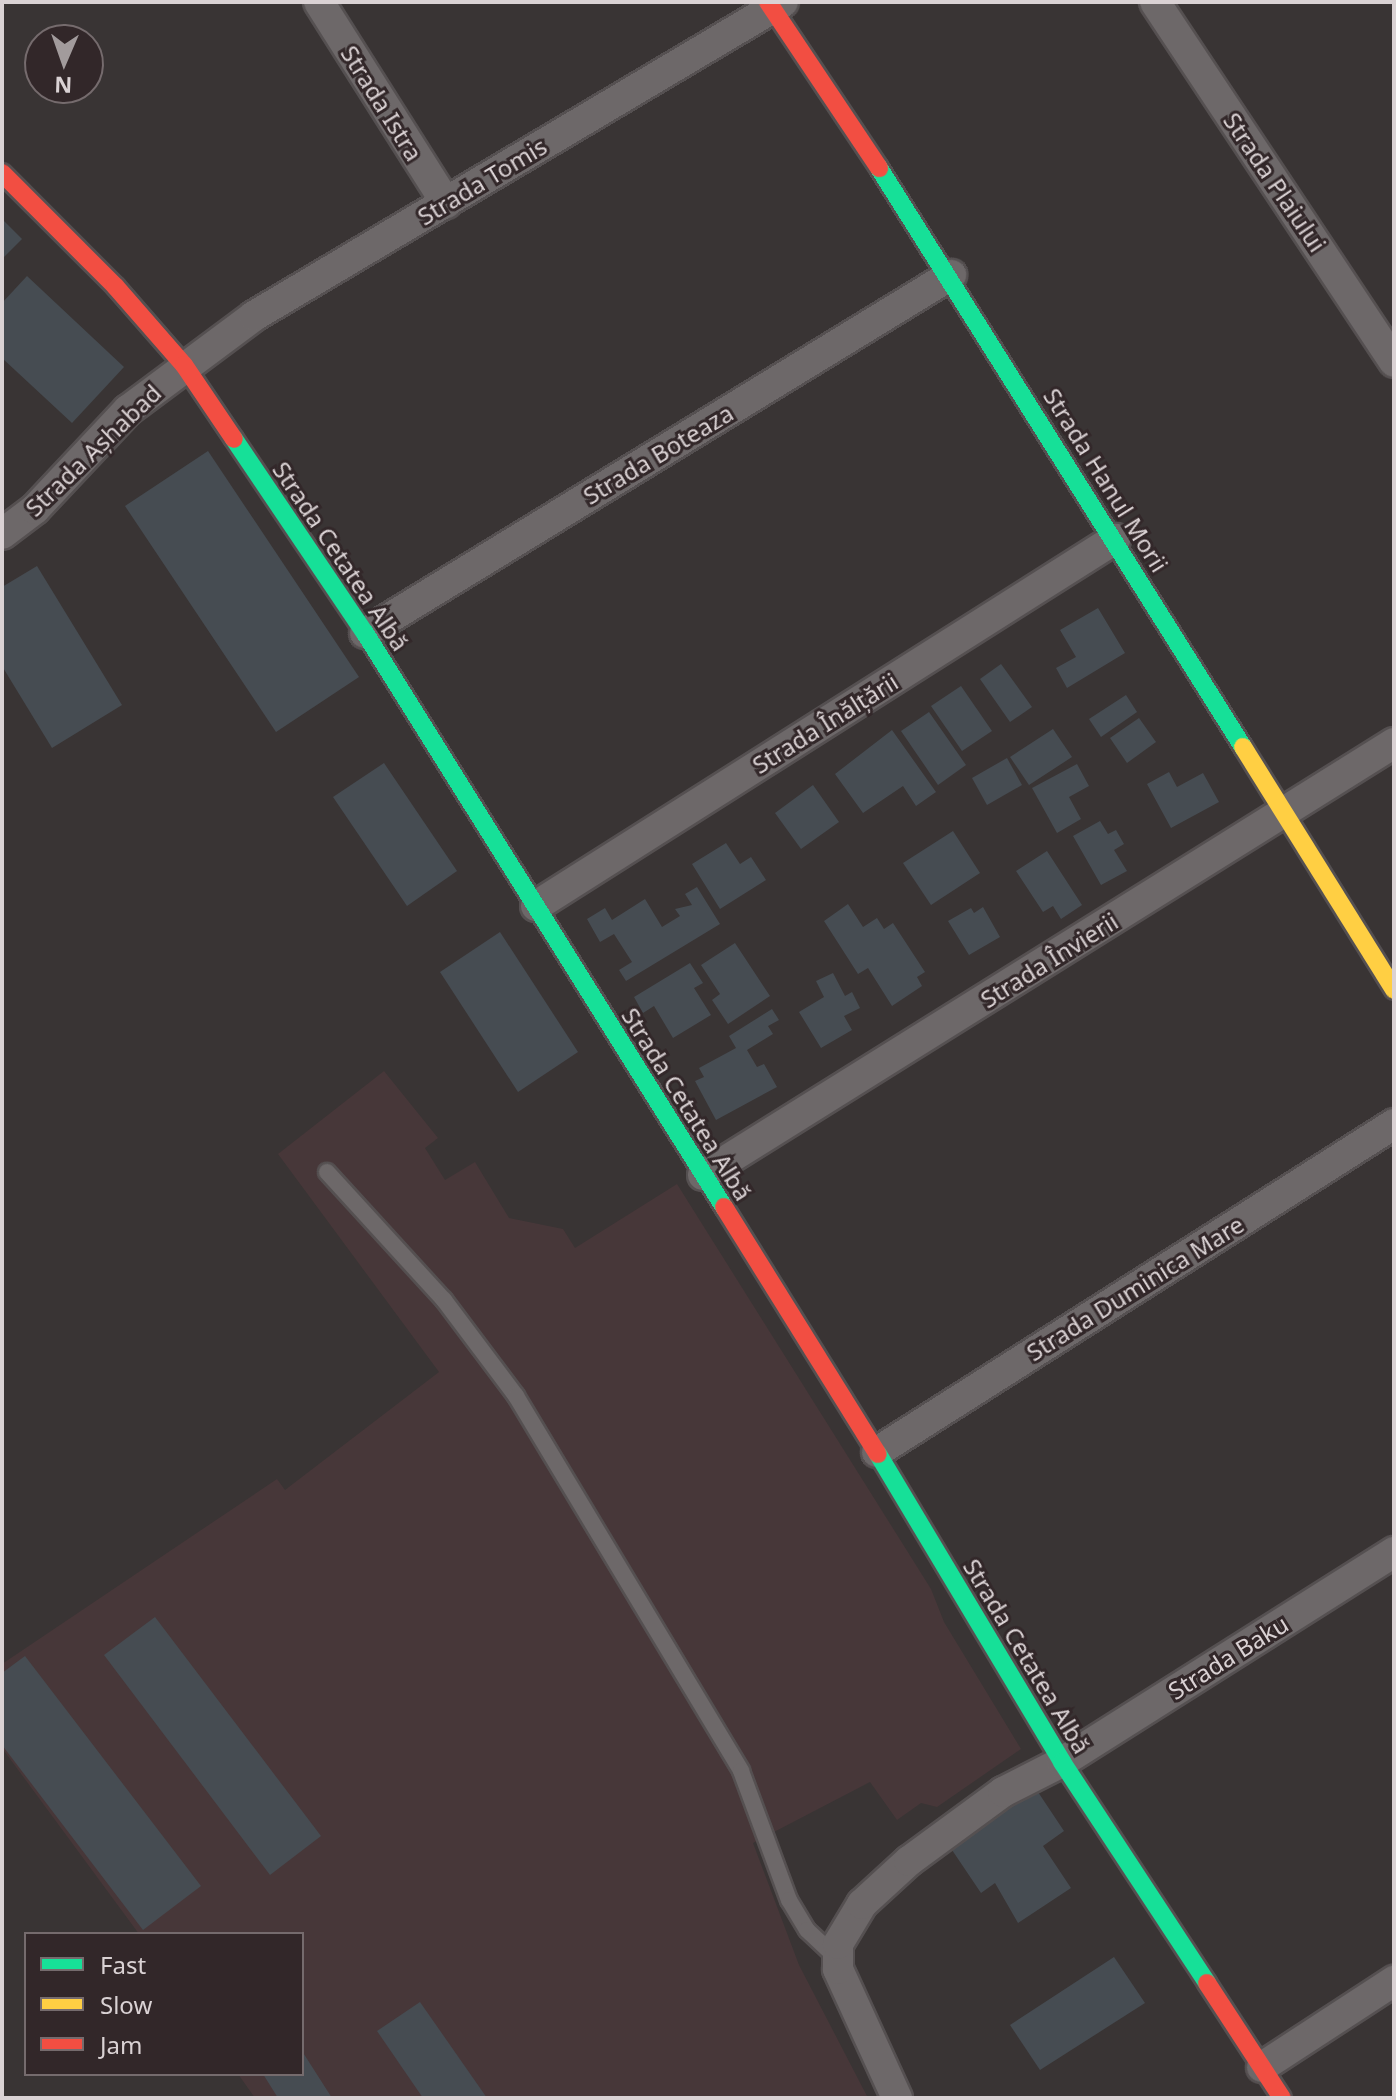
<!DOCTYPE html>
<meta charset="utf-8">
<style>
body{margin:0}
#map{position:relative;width:1396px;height:2100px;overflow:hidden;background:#393434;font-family:"Noto Sans",sans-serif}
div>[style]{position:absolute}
.built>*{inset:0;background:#473739}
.building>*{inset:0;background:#464c52}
.roads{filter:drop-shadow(2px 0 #555051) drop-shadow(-2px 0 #555051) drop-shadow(0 2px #555051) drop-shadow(0 -2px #555051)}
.lane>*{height:16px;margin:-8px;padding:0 8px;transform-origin:8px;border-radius:8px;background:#6d6869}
.street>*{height:30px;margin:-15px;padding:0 15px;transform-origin:15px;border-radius:15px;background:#6d6869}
.fast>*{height:18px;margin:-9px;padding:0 9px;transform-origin:9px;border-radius:9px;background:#16e098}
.slow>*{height:18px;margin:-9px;padding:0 9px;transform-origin:9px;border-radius:9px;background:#ffcf43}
.jam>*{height:18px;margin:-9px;padding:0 9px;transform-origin:9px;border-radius:9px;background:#f24e42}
span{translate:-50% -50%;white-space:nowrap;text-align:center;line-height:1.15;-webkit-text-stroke:6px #322729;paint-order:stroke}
.street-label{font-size:24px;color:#dad2d4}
.frame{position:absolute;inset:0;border:4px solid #dad2d4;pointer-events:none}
.legend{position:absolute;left:24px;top:1932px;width:280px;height:144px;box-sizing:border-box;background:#322729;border:2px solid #756b6d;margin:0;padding:10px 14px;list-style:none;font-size:24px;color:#dad2d4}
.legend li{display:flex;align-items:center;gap:16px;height:40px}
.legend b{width:40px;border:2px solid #756b6d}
.north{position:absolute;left:24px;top:24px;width:80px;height:80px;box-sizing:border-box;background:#322729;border:2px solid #756b6d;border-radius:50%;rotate:182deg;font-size:22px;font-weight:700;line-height:32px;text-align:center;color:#dad2d4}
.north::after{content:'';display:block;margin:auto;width:28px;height:36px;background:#a29b9c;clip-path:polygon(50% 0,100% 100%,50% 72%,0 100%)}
</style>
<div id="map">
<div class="built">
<i style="clip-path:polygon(384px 1071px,438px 1138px,425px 1148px,445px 1180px,475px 1162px,509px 1218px,563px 1229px,575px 1248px,677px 1184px,931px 1589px,944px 1622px,1021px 1749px,937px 1807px,921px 1803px,897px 1820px,870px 1782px,753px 1843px,799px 1965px,868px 2098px,255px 2098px,238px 2074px,302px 2074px,302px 1934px,139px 1934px,2px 1748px,2px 1664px,277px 1479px,285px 1490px,439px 1372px,278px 1154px)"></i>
</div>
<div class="building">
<i style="clip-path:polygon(2px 219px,22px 239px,2px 259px)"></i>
<i style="clip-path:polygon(27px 276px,124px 367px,72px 423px,2px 358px,2px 303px)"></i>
<i style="clip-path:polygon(208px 451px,359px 677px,276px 732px,125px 506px)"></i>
<i style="clip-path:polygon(37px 566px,122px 705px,52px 748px,2px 666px,2px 587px)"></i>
<i style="clip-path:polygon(1098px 608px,1125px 653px,1067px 688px,1056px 668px,1076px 657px,1060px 630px)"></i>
<i style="clip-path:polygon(1001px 664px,1032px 707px,1010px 722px,980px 679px)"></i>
<i style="clip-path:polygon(961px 686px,992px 731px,962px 751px,931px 706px)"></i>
<i style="clip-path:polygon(1126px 695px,1137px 712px,1101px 737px,1089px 719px)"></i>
<i style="clip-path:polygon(929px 712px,966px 765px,938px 785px,901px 731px)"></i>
<i style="clip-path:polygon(1139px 718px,1156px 742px,1127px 763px,1110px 738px)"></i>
<i style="clip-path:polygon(1053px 729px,1072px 757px,1029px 785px,1010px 757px)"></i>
<i style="clip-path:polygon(892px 730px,936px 792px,916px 806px,903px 786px,863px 813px,835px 774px)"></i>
<i style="clip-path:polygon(1007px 758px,1022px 785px,987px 805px,972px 778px)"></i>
<i style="clip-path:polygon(384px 763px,457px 871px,407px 906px,333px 797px)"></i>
<i style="clip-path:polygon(1077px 764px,1089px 786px,1069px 797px,1081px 819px,1057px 833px,1032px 788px)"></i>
<i style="clip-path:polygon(1169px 772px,1177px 787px,1203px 773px,1219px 802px,1171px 828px,1147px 784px)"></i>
<i style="clip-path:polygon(813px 785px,839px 822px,801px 849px,775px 813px)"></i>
<i style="clip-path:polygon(1100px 821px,1108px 834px,1116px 830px,1124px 844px,1114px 850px,1127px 871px,1101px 885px,1073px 836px)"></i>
<i style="clip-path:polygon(953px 831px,980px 873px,931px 905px,903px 863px)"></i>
<i style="clip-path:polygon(726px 843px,740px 864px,751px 857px,766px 880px,720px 909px,692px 864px)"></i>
<i style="clip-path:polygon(1047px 851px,1082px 905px,1061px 919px,1053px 906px,1043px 912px,1016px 871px)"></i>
<i style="clip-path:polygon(697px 887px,720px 924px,626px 981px,619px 970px,632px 962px,614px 934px,600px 942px,587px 919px,605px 908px,612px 920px,645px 899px,662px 927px,680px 916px,675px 909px,692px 905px,685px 894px)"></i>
<i style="clip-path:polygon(848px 904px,863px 927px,877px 918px,884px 929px,893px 923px,925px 972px,917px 977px,922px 986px,892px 1006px,868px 968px,858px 974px,824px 921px)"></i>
<i style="clip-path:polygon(983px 907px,1000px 937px,969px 955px,948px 921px,971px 908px,974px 913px)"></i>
<i style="clip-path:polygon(500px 932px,578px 1052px,518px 1092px,440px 972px)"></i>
<i style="clip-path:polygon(735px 943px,770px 996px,728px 1024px,712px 1000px,720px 994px,701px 965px)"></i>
<i style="clip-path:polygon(690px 963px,703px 983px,694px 988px,711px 1015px,673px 1038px,654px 1006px,643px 1013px,634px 997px)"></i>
<i style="clip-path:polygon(833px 973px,845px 996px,852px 992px,860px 1008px,844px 1016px,852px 1030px,821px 1048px,799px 1012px,824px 997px,816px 981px)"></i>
<i style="clip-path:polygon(772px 1009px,779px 1020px,768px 1026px,773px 1034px,747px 1050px,757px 1067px,764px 1064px,777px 1087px,716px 1120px,695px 1081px,704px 1077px,699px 1068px,736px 1048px,729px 1036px)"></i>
<i style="clip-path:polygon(155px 1617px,321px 1836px,270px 1875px,104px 1655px)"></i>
<i style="clip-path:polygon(25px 1656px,201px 1886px,143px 1930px,2px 1745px,2px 1673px)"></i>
<i style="clip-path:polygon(1036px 1789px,1064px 1831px,1043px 1846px,1071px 1888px,1018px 1923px,995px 1883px,981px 1893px,950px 1847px)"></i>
<i style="clip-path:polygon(1114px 1957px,1145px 2003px,1040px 2070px,1010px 2025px)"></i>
<i style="clip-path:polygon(420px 2002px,487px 2098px,423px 2098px,377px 2031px)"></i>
<i style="clip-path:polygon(302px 2051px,332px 2098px,278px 2098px,263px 2074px,302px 2074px)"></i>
</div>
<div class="roads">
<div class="lane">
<i style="left:327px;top:1172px;width:173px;rotate:47.6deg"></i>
<i style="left:444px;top:1300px;width:120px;rotate:53.1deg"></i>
<i style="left:516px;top:1396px;width:437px;rotate:59deg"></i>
<i style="left:741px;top:1771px;width:138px;rotate:69.6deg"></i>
<i style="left:789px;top:1900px;width:35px;rotate:59deg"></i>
<i style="left:807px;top:1930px;width:40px;rotate:43deg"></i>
</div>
<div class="street">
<i style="left:319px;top:2px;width:238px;rotate:57.7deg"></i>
<i style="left:1155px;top:2px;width:432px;rotate:56.4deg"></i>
<i style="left:2px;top:534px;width:41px;rotate:-37.1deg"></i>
<i style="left:35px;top:509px;width:136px;rotate:-46.8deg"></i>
<i style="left:128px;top:410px;width:157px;rotate:-36.7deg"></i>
<i style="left:254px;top:316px;width:615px;rotate:-30.69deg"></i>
<i style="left:365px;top:633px;width:687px;rotate:-31.42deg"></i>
<i style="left:536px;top:906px;width:686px;rotate:-32.37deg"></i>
<i style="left:703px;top:1175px;width:815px;rotate:-32.01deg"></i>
<i style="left:877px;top:1452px;width:612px;rotate:-32.39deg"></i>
<i style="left:1262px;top:2067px;width:158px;rotate:-33.1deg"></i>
<i style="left:897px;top:2098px;width:142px;rotate:-114.6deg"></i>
<i style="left:838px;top:1969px;width:25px;rotate:-90deg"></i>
<i style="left:838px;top:1944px;width:47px;rotate:-59deg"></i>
<i style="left:862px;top:1904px;width:64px;rotate:-42.5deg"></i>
<i style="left:909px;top:1861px;width:117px;rotate:-36.3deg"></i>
<i style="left:1003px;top:1792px;width:66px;rotate:-27deg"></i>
<i style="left:1062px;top:1762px;width:393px;rotate:-32.3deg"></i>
</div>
<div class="fast">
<i style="left:879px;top:168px;width:684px;rotate:57.84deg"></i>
<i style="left:234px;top:439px;width:234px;rotate:56deg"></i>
<i style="left:365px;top:633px;width:677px;rotate:57.98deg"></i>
<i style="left:878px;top:1454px;width:359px;rotate:59.1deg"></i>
<i style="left:1062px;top:1762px;width:264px;rotate:56.7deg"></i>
</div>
<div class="slow">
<i style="left:1243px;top:747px;width:286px;rotate:58.1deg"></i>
</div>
<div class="jam">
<i style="left:768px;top:2px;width:200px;rotate:56.2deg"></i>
<i style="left:2px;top:173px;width:160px;rotate:45deg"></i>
<i style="left:115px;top:286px;width:105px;rotate:48.9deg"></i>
<i style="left:184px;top:365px;width:89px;rotate:56deg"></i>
<i style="left:724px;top:1207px;width:291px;rotate:58.1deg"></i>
<i style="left:1207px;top:1983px;width:137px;rotate:56.9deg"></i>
</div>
</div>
<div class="street-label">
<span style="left:382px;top:103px;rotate:58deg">Strada Istra</span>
<span style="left:482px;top:181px;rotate:-31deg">Strada Tomis</span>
<span style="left:1275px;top:182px;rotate:56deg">Strada Plaiului</span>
<span style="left:93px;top:450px;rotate:-44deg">Strada Așhabad</span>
<span style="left:658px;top:454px;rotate:-31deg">Strada Boteaza</span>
<span style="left:1106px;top:480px;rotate:58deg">Strada Hanul Morii</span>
<span style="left:341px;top:556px;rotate:56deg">Strada Cetatea Albă</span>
<span style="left:825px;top:723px;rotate:-32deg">Strada Înălțării</span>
<span style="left:1049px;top:960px;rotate:-32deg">Strada Învierii</span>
<span style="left:687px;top:1104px;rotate:58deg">Strada Cetatea Albă</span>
<span style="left:1135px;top:1288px;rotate:-32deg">Strada Duminica Mare</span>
<span style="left:1027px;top:1656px;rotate:59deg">Strada Cetatea Albă</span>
<span style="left:1228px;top:1657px;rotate:-32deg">Strada Baku</span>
</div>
<div class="frame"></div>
<ul class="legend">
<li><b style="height:10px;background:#16e098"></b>Fast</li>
<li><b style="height:10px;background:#ffcf43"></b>Slow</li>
<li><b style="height:10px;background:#f24e42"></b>Jam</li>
</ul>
<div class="north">N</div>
</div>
